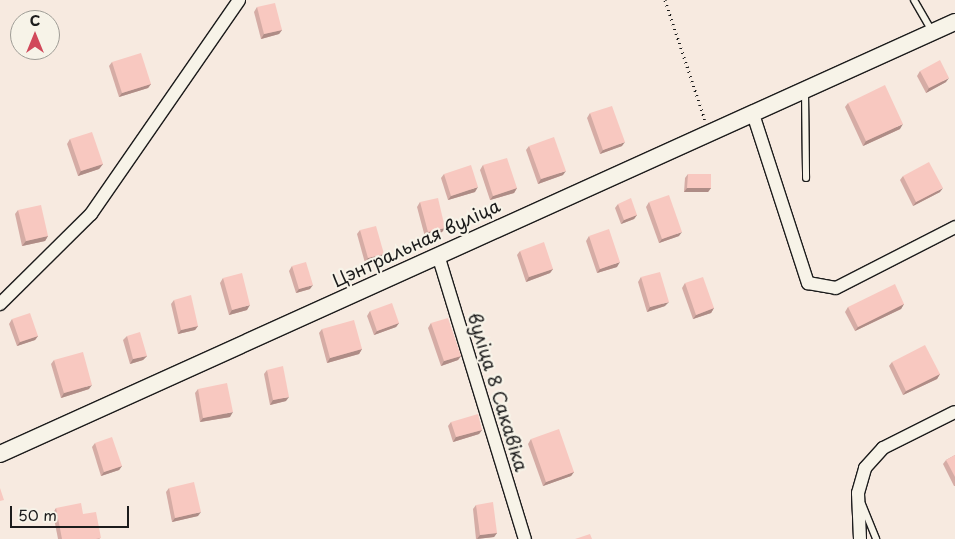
<!DOCTYPE html>
<meta charset="utf-8">
<style>
body{margin:0}
#map{position:relative;width:955px;height:539px;overflow:hidden;background:#f7eae0;font-family:"Playpen Sans",sans-serif}
div>[style]{position:absolute}
.path>*{height:3px;margin-top:-1.5px;transform-origin:0;background:repeating-linear-gradient(90deg,#1c1c1c 0 1px,transparent 0 5px)}
.roads{filter:drop-shadow(1px 0 #1c1c1c) drop-shadow(-1px 0 #1c1c1c) drop-shadow(0 1px #1c1c1c) drop-shadow(0 -1px #1c1c1c)}
.service>*{height:6px;margin:-3px;padding:0 3px;transform-origin:3px;border-radius:3px;background:#f7f3e8}
.minor>*{height:12px;margin:-6px;padding:0 6px;transform-origin:6px;border-radius:6px;background:#f7f3e8}
.tertiary>*{height:16px;margin:-8px;padding:0 8px;transform-origin:8px;border-radius:8px;background:#f7f3e8}
.wall>*{inset:0;background:#d5aca5}
.shaded-wall>*{inset:0;background:#ae8c86}
.building>*{inset:0;background:#f8c8c0}
span{translate:-50% -50%;white-space:nowrap;text-align:center;line-height:1.15;-webkit-text-stroke:4.5px #f7f3e8;paint-order:stroke}
.street-label{font-size:18px;color:#1c1c1c}
.north{position:absolute;left:10px;top:10px;width:50px;height:50px;box-sizing:border-box;background:#f7f3e8;border:1px solid #9f9d96;border-radius:50%;rotate:0deg;font-size:14px;font-weight:700;line-height:20px;text-align:center;color:#1c1c1c}
.north::after{content:'';display:block;margin:auto;width:18px;height:22px;background:#d1495b;clip-path:polygon(50% 0,100% 100%,50% 72%,0 100%)}
.scale{position:absolute;left:10px;top:506px;width:119px;height:22px;box-sizing:border-box;border:2px solid #1c1c1c;border-top:0;padding-left:6px;font-size:15px;line-height:18px;white-space:nowrap;color:#1c1c1c;-webkit-text-stroke:4px #f7f3e8;paint-order:stroke}
</style>
<div id="map">
<div class="path">
<i style="left:665px;top:0;width:126px;rotate:71.6deg"></i>
</div>
<div class="roads">
<div class="service">
<i style="left:914px;top:0;width:36px;rotate:60deg"></i>
<i style="left:805px;top:91px;width:87px;rotate:89.3deg"></i>
<i style="left:862px;top:504px;width:38px;rotate:68deg"></i>
</div>
<div class="minor">
<i style="left:753px;top:114px;width:178px;rotate:72deg"></i>
<i style="left:808px;top:283px;width:28px;rotate:10deg"></i>
<i style="left:836px;top:288px;width:134px;rotate:-27.1deg"></i>
<i style="left:438px;top:255px;width:297px;rotate:73deg"></i>
<i style="left:0;top:304px;width:128px;rotate:-44.7deg"></i>
<i style="left:91px;top:214px;width:260px;rotate:-55.3deg"></i>
<i style="left:860px;top:539px;width:46px;rotate:-92.5deg"></i>
<i style="left:858px;top:493px;width:26px;rotate:-74deg"></i>
<i style="left:865px;top:468px;width:27px;rotate:-48deg"></i>
<i style="left:883px;top:448px;width:80px;rotate:-26.6deg"></i>
</div>
<div class="tertiary">
<i style="left:0;top:454px;width:1048px;rotate:-24.34deg"></i>
</div>
</div>
<div class="wall">
<i style="clip-path:polygon(257px 7px,282px 30px,279px 34px,261px 39px,254px 12px)"></i>
<i style="clip-path:polygon(112px 62px,151px 84px,148px 88px,119px 97px,109px 66px)"></i>
<i style="clip-path:polygon(920px 71px,946px 82px,926px 93px,917px 76px)"></i>
<i style="clip-path:polygon(848px 103px,900px 129px,863px 146px,845px 107px)"></i>
<i style="clip-path:polygon(590px 113px,622px 146px,600px 154px,587px 118px)"></i>
<i style="clip-path:polygon(70px 139px,103px 164px,99px 169px,78px 176px,67px 144px)"></i>
<i style="clip-path:polygon(529px 146px,563px 175px,538px 184px,526px 150px)"></i>
<i style="clip-path:polygon(483px 165px,517px 188px,514px 193px,490px 200px,480px 170px)"></i>
<i style="clip-path:polygon(444px 174px,475px 192px,448px 200px,441px 178px)"></i>
<i style="clip-path:polygon(688px 174px,711px 188px,708px 192px,684px 192px,685px 178px)"></i>
<i style="clip-path:polygon(903px 176px,940px 192px,913px 206px,900px 180px)"></i>
<i style="clip-path:polygon(420px 202px,445px 228px,442px 232px,425px 237px,417px 207px)"></i>
<i style="clip-path:polygon(649px 202px,679px 236px,659px 243px,646px 207px)"></i>
<i style="clip-path:polygon(618px 204px,637px 215px,634px 219px,621px 224px,615px 208px)"></i>
<i style="clip-path:polygon(18px 210px,48px 236px,45px 241px,22px 246px,15px 214px)"></i>
<i style="clip-path:polygon(360px 230px,384px 254px,381px 258px,365px 263px,357px 234px)"></i>
<i style="clip-path:polygon(589px 236px,617px 267px,597px 273px,586px 241px)"></i>
<i style="clip-path:polygon(520px 251px,553px 269px,550px 273px,526px 282px,517px 255px)"></i>
<i style="clip-path:polygon(292px 266px,310px 289px,296px 293px,289px 271px)"></i>
<i style="clip-path:polygon(641px 277px,665px 306px,647px 312px,638px 282px)"></i>
<i style="clip-path:polygon(223px 278px,247px 310px,229px 315px,220px 283px)"></i>
<i style="clip-path:polygon(685px 283px,714px 308px,711px 313px,693px 319px,682px 288px)"></i>
<i style="clip-path:polygon(174px 300px,198px 326px,195px 330px,178px 334px,171px 304px)"></i>
<i style="clip-path:polygon(904px 304px,901px 309px,855px 331px,845px 312px,848px 307px)"></i>
<i style="clip-path:polygon(370px 311px,399px 323px,396px 327px,374px 335px,367px 316px)"></i>
<i style="clip-path:polygon(12px 319px,38px 336px,35px 340px,17px 346px,9px 324px)"></i>
<i style="clip-path:polygon(431px 323px,461px 356px,458px 360px,441px 366px,428px 328px)"></i>
<i style="clip-path:polygon(322px 329px,362px 349px,359px 354px,327px 363px,319px 333px)"></i>
<i style="clip-path:polygon(127px 336px,147px 356px,143px 360px,130px 364px,123px 340px)"></i>
<i style="clip-path:polygon(54px 360px,89px 389px,61px 398px,51px 364px)"></i>
<i style="clip-path:polygon(892px 362px,940px 374px,937px 379px,903px 395px,889px 366px)"></i>
<i style="clip-path:polygon(267px 370px,286px 401px,270px 405px,264px 374px)"></i>
<i style="clip-path:polygon(198px 389px,230px 417px,200px 422px,195px 393px)"></i>
<i style="clip-path:polygon(451px 422px,482px 430px,479px 434px,453px 442px,448px 426px)"></i>
<i style="clip-path:polygon(531px 439px,574px 472px,571px 476px,543px 486px,528px 444px)"></i>
<i style="clip-path:polygon(95px 443px,122px 466px,119px 470px,101px 476px,92px 447px)"></i>
<i style="clip-path:polygon(955px 455px,955px 486px,954px 486px,943px 464px,946px 460px)"></i>
<i style="clip-path:polygon(169px 488px,198px 516px,172px 522px,166px 492px)"></i>
<i style="clip-path:polygon(476px 505px,497px 533px,494px 537px,476px 539px,473px 509px)"></i>
<i style="clip-path:polygon(56px 508px,83px 514px,100px 539px,58px 539px,53px 513px)"></i>
</div>
<div class="shaded-wall">
<i style="clip-path:polygon(282px 30px,279px 34px,261px 39px,264px 34px)"></i>
<i style="clip-path:polygon(949px 78px,946px 82px,926px 93px,929px 88px)"></i>
<i style="clip-path:polygon(151px 84px,148px 88px,119px 97px,122px 93px)"></i>
<i style="clip-path:polygon(903px 124px,900px 129px,863px 146px,866px 141px)"></i>
<i style="clip-path:polygon(625px 142px,622px 146px,600px 154px,603px 150px)"></i>
<i style="clip-path:polygon(103px 164px,99px 169px,78px 176px,81px 171px)"></i>
<i style="clip-path:polygon(566px 171px,563px 175px,538px 184px,541px 179px)"></i>
<i style="clip-path:polygon(478px 187px,475px 192px,448px 200px,451px 196px)"></i>
<i style="clip-path:polygon(517px 188px,514px 193px,490px 200px,493px 196px)"></i>
<i style="clip-path:polygon(687px 188px,711px 188px,708px 192px,684px 192px)"></i>
<i style="clip-path:polygon(943px 188px,940px 192px,913px 206px,916px 202px)"></i>
<i style="clip-path:polygon(637px 215px,634px 219px,621px 224px,624px 220px)"></i>
<i style="clip-path:polygon(445px 228px,442px 232px,425px 237px,428px 232px)"></i>
<i style="clip-path:polygon(682px 232px,679px 236px,659px 243px,662px 239px)"></i>
<i style="clip-path:polygon(48px 236px,45px 241px,22px 246px,26px 241px)"></i>
<i style="clip-path:polygon(384px 254px,381px 258px,365px 263px,368px 258px)"></i>
<i style="clip-path:polygon(620px 262px,617px 267px,597px 273px,600px 269px)"></i>
<i style="clip-path:polygon(553px 269px,550px 273px,526px 282px,529px 277px)"></i>
<i style="clip-path:polygon(313px 285px,310px 289px,296px 293px,299px 289px)"></i>
<i style="clip-path:polygon(669px 302px,665px 306px,647px 312px,650px 307px)"></i>
<i style="clip-path:polygon(904px 304px,901px 309px,855px 331px,858px 327px)"></i>
<i style="clip-path:polygon(250px 305px,247px 310px,229px 315px,232px 310px)"></i>
<i style="clip-path:polygon(714px 308px,711px 313px,693px 319px,696px 315px)"></i>
<i style="clip-path:polygon(399px 323px,396px 327px,374px 335px,377px 331px)"></i>
<i style="clip-path:polygon(198px 326px,195px 330px,178px 334px,181px 330px)"></i>
<i style="clip-path:polygon(38px 336px,35px 340px,17px 346px,20px 342px)"></i>
<i style="clip-path:polygon(362px 349px,359px 354px,327px 363px,330px 358px)"></i>
<i style="clip-path:polygon(147px 356px,143px 360px,130px 364px,133px 359px)"></i>
<i style="clip-path:polygon(461px 356px,458px 360px,441px 366px,444px 361px)"></i>
<i style="clip-path:polygon(940px 374px,937px 379px,903px 395px,906px 391px)"></i>
<i style="clip-path:polygon(92px 385px,89px 389px,61px 398px,64px 393px)"></i>
<i style="clip-path:polygon(289px 397px,286px 401px,270px 405px,273px 400px)"></i>
<i style="clip-path:polygon(233px 412px,230px 417px,200px 422px,203px 418px)"></i>
<i style="clip-path:polygon(482px 430px,479px 434px,453px 442px,456px 437px)"></i>
<i style="clip-path:polygon(122px 466px,119px 470px,101px 476px,104px 472px)"></i>
<i style="clip-path:polygon(574px 472px,571px 476px,543px 486px,546px 482px)"></i>
<i style="clip-path:polygon(201px 512px,198px 516px,172px 522px,175px 518px)"></i>
<i style="clip-path:polygon(497px 533px,494px 537px,477px 539px,480px 535px)"></i>
</div>
<div class="building">
<i style="clip-path:polygon(275px 3px,282px 30px,264px 34px,257px 7px)"></i>
<i style="clip-path:polygon(141px 53px,151px 84px,122px 93px,112px 62px)"></i>
<i style="clip-path:polygon(940px 60px,949px 78px,929px 88px,920px 71px)"></i>
<i style="clip-path:polygon(885px 85px,903px 124px,866px 141px,848px 103px)"></i>
<i style="clip-path:polygon(612px 106px,625px 142px,603px 150px,590px 113px)"></i>
<i style="clip-path:polygon(92px 132px,103px 164px,81px 171px,70px 139px)"></i>
<i style="clip-path:polygon(554px 137px,566px 171px,541px 179px,529px 146px)"></i>
<i style="clip-path:polygon(507px 158px,517px 188px,493px 196px,483px 165px)"></i>
<i style="clip-path:polygon(929px 162px,943px 188px,916px 202px,903px 176px)"></i>
<i style="clip-path:polygon(471px 165px,478px 187px,451px 196px,444px 174px)"></i>
<i style="clip-path:polygon(688px 174px,711px 174px,711px 188px,687px 188px)"></i>
<i style="clip-path:polygon(669px 195px,682px 232px,662px 239px,649px 202px)"></i>
<i style="clip-path:polygon(438px 198px,445px 228px,428px 232px,420px 202px)"></i>
<i style="clip-path:polygon(631px 198px,637px 215px,624px 220px,618px 204px)"></i>
<i style="clip-path:polygon(41px 205px,48px 236px,26px 241px,18px 210px)"></i>
<i style="clip-path:polygon(376px 226px,384px 254px,368px 258px,360px 230px)"></i>
<i style="clip-path:polygon(609px 229px,620px 262px,600px 269px,589px 236px)"></i>
<i style="clip-path:polygon(544px 242px,553px 269px,529px 277px,520px 251px)"></i>
<i style="clip-path:polygon(306px 262px,313px 285px,299px 289px,292px 266px)"></i>
<i style="clip-path:polygon(660px 272px,669px 302px,650px 307px,641px 277px)"></i>
<i style="clip-path:polygon(242px 273px,250px 305px,232px 310px,223px 278px)"></i>
<i style="clip-path:polygon(703px 277px,714px 308px,696px 315px,685px 283px)"></i>
<i style="clip-path:polygon(895px 284px,904px 304px,858px 327px,848px 307px)"></i>
<i style="clip-path:polygon(191px 295px,198px 326px,181px 330px,174px 300px)"></i>
<i style="clip-path:polygon(392px 303px,399px 323px,377px 331px,370px 311px)"></i>
<i style="clip-path:polygon(30px 313px,38px 336px,20px 342px,12px 319px)"></i>
<i style="clip-path:polygon(448px 318px,461px 356px,444px 361px,431px 323px)"></i>
<i style="clip-path:polygon(354px 320px,362px 349px,330px 358px,322px 329px)"></i>
<i style="clip-path:polygon(140px 332px,147px 356px,133px 359px,127px 336px)"></i>
<i style="clip-path:polygon(925px 345px,940px 374px,906px 391px,892px 362px)"></i>
<i style="clip-path:polygon(83px 352px,92px 385px,64px 393px,54px 360px)"></i>
<i style="clip-path:polygon(283px 366px,289px 397px,273px 400px,267px 370px)"></i>
<i style="clip-path:polygon(227px 383px,233px 412px,203px 418px,198px 389px)"></i>
<i style="clip-path:polygon(478px 414px,482px 430px,456px 437px,451px 422px)"></i>
<i style="clip-path:polygon(559px 429px,574px 472px,546px 482px,531px 439px)"></i>
<i style="clip-path:polygon(112px 437px,122px 466px,104px 472px,95px 443px)"></i>
<i style="clip-path:polygon(955px 455px,955px 477px,946px 460px)"></i>
<i style="clip-path:polygon(194px 482px,201px 512px,175px 518px,169px 488px)"></i>
<i style="clip-path:polygon(0 488px,4px 500px,0 501px)"></i>
<i style="clip-path:polygon(493px 502px,497px 533px,480px 535px,476px 505px)"></i>
<i style="clip-path:polygon(81px 503px,83px 514px,96px 512px,101px 538px,96px 539px,62px 539px,56px 508px)"></i>
<i style="clip-path:polygon(590px 534px,592px 539px,575px 539px)"></i>
</div>
<div class="street-label">
<span style="left:416px;top:243px;rotate:-25deg">Цэнтральная вуліца</span>
<span style="left:498px;top:392px;rotate:73deg">вуліца 8 Сакавіка</span>
</div>
<div class="north">С</div>
<div class="scale">50 m</div>
</div>
